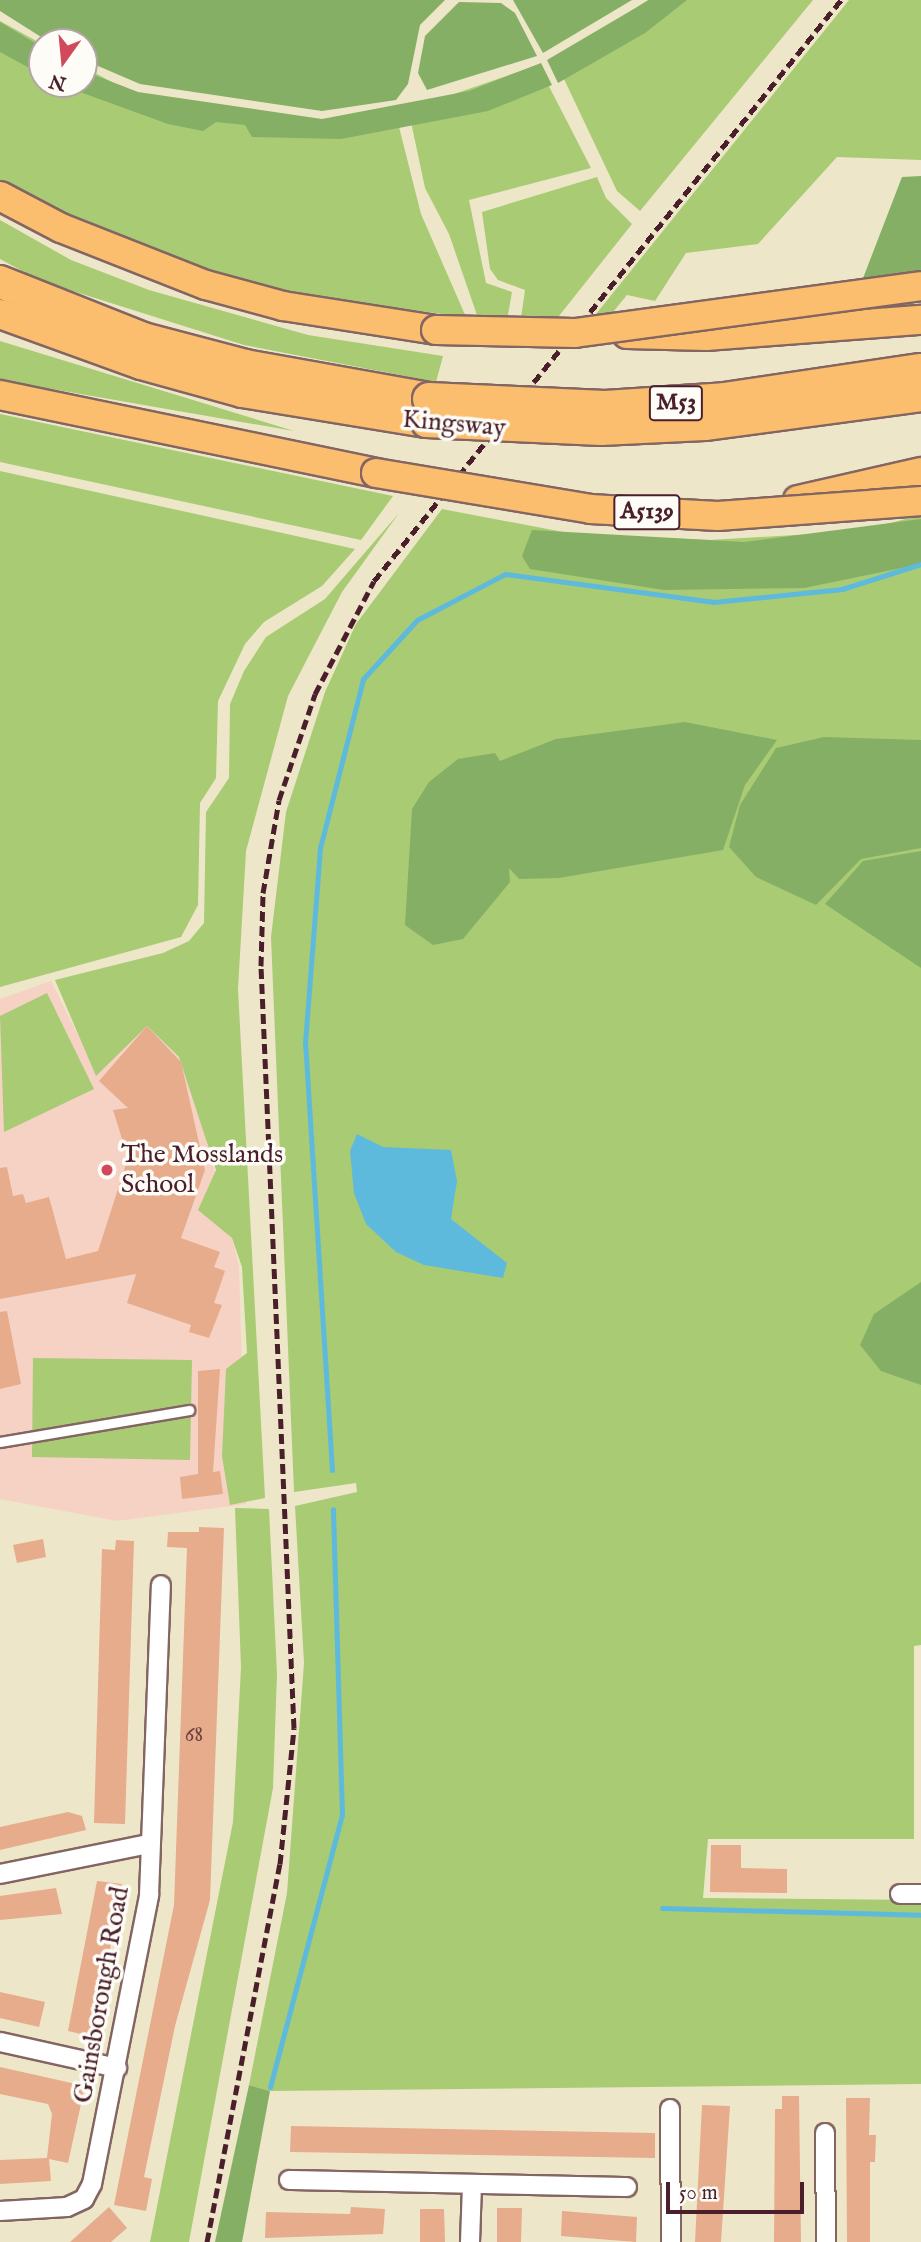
<!DOCTYPE html>
<style>
body{margin:0}
#map{position:relative;width:921px;height:2242px;overflow:hidden;background:#eee6c9;font-family:"IM FELL English",serif}
div>[style]{position:absolute}
.built>*{inset:0;background:#f6d2c5}
.green>*{inset:0;background:#a8cb74}
.forest>*{inset:0;background:#86af66}
.water>*{inset:0;background:#5dbadc}
.stream>*{height:5px;margin:-2.5px;padding:0 2.5px;transform-origin:2.5px;border-radius:2.5px;background:#5dbadc}
.building>*{inset:0;background:#e6ac8c}
.roads{filter:drop-shadow(2px 0 #836562) drop-shadow(-2px 0 #836562) drop-shadow(0 2px #836562) drop-shadow(0 -2px #836562)}
.service>*{height:9px;margin:-4.5px;padding:0 4.5px;transform-origin:4.5px;border-radius:4.5px;background:#fff}
.minor>*{height:18px;margin:-9px;padding:0 9px;transform-origin:9px;border-radius:9px;background:#fff}
.trunk>*{height:28px;margin:-14px;padding:0 14px;transform-origin:14px;border-radius:14px;background:#fbbd6e}
.motorway>*{height:32px;margin:-16px;padding:0 16px;transform-origin:16px;border-radius:16px;background:#fbbd6e}
.rail>*{height:5px;margin-top:-2.5px;transform-origin:0;background:repeating-linear-gradient(90deg,#4a1f2b 0 10px,transparent 0 15px)}
.bridges{filter:drop-shadow(2px 0 #836562) drop-shadow(-2px 0 #836562) drop-shadow(0 2px #836562) drop-shadow(0 -2px #836562)}
.trunk-bridge>*{height:28px;margin:-14px;padding:0 14px;transform-origin:14px;border-radius:14px;background:#fbbd6e}
.motorway-bridge>*{height:32px;margin:-16px;padding:0 16px;transform-origin:16px;border-radius:16px;background:#fbbd6e}
.dots>*{width:19px;height:19px;translate:-50% -50%;box-sizing:border-box;border:4px solid #fdfcf7;border-radius:50%}
span{translate:-50% -50%;white-space:nowrap;text-align:center;line-height:1.15;-webkit-text-stroke:7px #fdfcf7;paint-order:stroke}
.number-label{font-size:23px;color:#714243}
.number-label span{-webkit-text-stroke-width:0}
.shield-label span{padding:2px 5px;background:#fdfcf7;border:2px solid;border-radius:5px;-webkit-text-stroke-width:0}
.shield-label{font-size:24px;color:#4a1f2b;font-weight:700}
.street-label{font-size:26px;color:#4a1f2b}
.poi-label{font-size:26px;color:#4a1f2b}
.left{translate:0 -50%;text-align:left}
.north{position:absolute;left:28px;top:28px;width:70px;height:70px;box-sizing:border-box;background:#fdfcf7;border:2px solid #b5a4a5;border-radius:50%;rotate:195deg;font-size:19px;font-weight:700;line-height:28px;text-align:center;color:#4a1f2b}
.north::after{content:'';display:block;margin:auto;width:24px;height:32px;background:#d1495b;clip-path:polygon(50% 0,100% 100%,50% 72%,0 100%)}
.scale{position:absolute;left:666px;top:2182px;width:138px;height:32px;box-sizing:border-box;border:4px solid #4a1f2b;border-top:0;padding-left:9px;font-size:21px;line-height:24px;white-space:nowrap;color:#4a1f2b;-webkit-text-stroke:5px #fdfcf7;paint-order:stroke}
</style>
<div id="map">
<div class="built">
<i style="clip-path:polygon(51px 981px,97px 1073px,145px 1024px,187px 1065px,239px 1266px,246px 1504px,117px 1521px,0 1499px,0 999px)"></i>
</div>
<div class="green">
<i style="clip-path:polygon(648px 0,813px 0,640px 211px,617px 191px,555px 60px)"></i>
<i style="clip-path:polygon(849px 0,921px 0,921px 160px,837px 157px,758px 244px,686px 253px,655px 301px,627px 295px,608px 318px,592px 319px)"></i>
<i style="clip-path:polygon(0 21px,42px 44px,42px 84px,84px 84px,84px 67px,143px 99px,286px 123px,397px 119px,421px 214px,466px 317px,293px 295px,137px 248px,0 181px)"></i>
<i style="clip-path:polygon(538px 65px,591px 168px,469px 200px,486px 283px,512px 292px,507px 320px,478px 318px,449px 234px,425px 188px,411px 122px,416px 107px)"></i>
<i style="clip-path:polygon(597px 177px,606px 198px,632px 224px,555px 321px,521px 318px,525px 290px,498px 280px,490px 269px,482px 212px)"></i>
<i style="clip-path:polygon(0 220px,71px 260px,149px 290px,308px 335px,443px 356px,436px 382px,244px 345px,41px 281px,0 259px)"></i>
<i style="clip-path:polygon(0 341px,294px 431px,0 380px)"></i>
<i style="clip-path:polygon(0 414px,393px 496px,361px 540px,0 462px)"></i>
<i style="clip-path:polygon(0 471px,355px 549px,322px 586px,264px 622px,245px 644px,218px 701px,216px 778px,200px 803px,198px 905px,181px 937px,0 987px)"></i>
<i style="clip-path:polygon(442px 509px,574px 534px,710px 540px,860px 531px,921px 515px,921px 1645px,914px 1646px,914px 1839px,708px 1839px,703px 1898px,921px 1900px,921px 2084px,270px 2091px,249px 2085px,287px 1893px,304px 1663px,295px 1506px,357px 1492px,356px 1483px,294px 1492px,271px 937px,286px 812px,325px 692px,356px 624px)"></i>
<i style="clip-path:polygon(399px 513px,342px 592px,288px 696px,246px 851px,238px 989px,265px 1498px,230px 1505px,222px 1456px,226px 1369px,247px 1353px,242px 1267px,232px 1238px,198px 1210px,216px 1170px,179px 1057px,147px 1026px,96px 1076px,55px 980px,163px 953px,189px 941px,204px 923px,206px 812px,229px 778px,230px 704px,244px 671px,266px 637px,325px 599px)"></i>
<i style="clip-path:polygon(47px 993px,94px 1089px,4px 1132px,0 1016px)"></i>
<i style="clip-path:polygon(33px 1358px,192px 1360px,190px 1460px,32px 1457px)"></i>
<i style="clip-path:polygon(235px 1508px,269px 1509px,277px 1674px,273px 1788px,189px 2242px,150px 2242px,233px 1822px,241px 1667px)"></i>
</div>
<div class="forest">
<i style="clip-path:polygon(0 0,445px 0,420px 25px,408px 84px,396px 100px,322px 111px,140px 84px,84px 60px,84px 42px,49px 42px,0 11px)"></i>
<i style="clip-path:polygon(513px 0,632px 0,543px 53px)"></i>
<i style="clip-path:polygon(649px 0,687px 0,645px 33px,558px 83px,547px 60px)"></i>
<i style="clip-path:polygon(459px 2px,501px 3px,515px 13px,537px 56px,427px 90px,418px 73px,425px 36px)"></i>
<i style="clip-path:polygon(0 22px,42px 47px,42px 75px,0 52px)"></i>
<i style="clip-path:polygon(541px 63px,552px 85px,488px 111px,341px 139px,252px 137px,245px 125px,216px 122px,203px 131px,168px 124px,58px 84px,84px 84px,84px 71px,138px 92px,322px 119px,469px 91px)"></i>
<i style="clip-path:polygon(921px 176px,921px 277px,860px 286px,902px 177px)"></i>
<i style="clip-path:polygon(921px 519px,921px 564px,804px 588px,664px 590px,530px 569px,522px 556px,532px 530px,744px 542px)"></i>
<i style="clip-path:polygon(685px 722px,777px 740px,745px 785px,723px 850px,559px 878px,519px 879px,509px 868px,510px 882px,463px 939px,433px 945px,405px 925px,412px 809px,429px 782px,458px 759px,495px 753px,500px 761px,556px 739px)"></i>
<i style="clip-path:polygon(824px 737px,921px 740px,921px 848px,861px 859px,816px 905px,756px 877px,729px 847px,740px 805px,776px 748px)"></i>
<i style="clip-path:polygon(921px 851px,921px 968px,825px 904px,863px 861px)"></i>
<i style="clip-path:polygon(921px 1282px,921px 1385px,881px 1371px,860px 1345px,874px 1314px)"></i>
<i style="clip-path:polygon(249px 2085px,270px 2091px,242px 2242px,215px 2242px)"></i>
</div>
<div class="water">
<i style="clip-path:polygon(357px 1134px,383px 1147px,451px 1150px,457px 1181px,451px 1219px,507px 1263px,503px 1278px,424px 1265px,396px 1252px,366px 1224px,354px 1193px,350px 1151px)"></i>
</div>
<div class="stream">
<i style="left:332px;top:1470px;width:428px;rotate:-93.6deg"></i>
<i style="left:305px;top:1043px;width:196px;rotate:-85.6deg"></i>
<i style="left:320px;top:848px;width:174px;rotate:-75.7deg"></i>
<i style="left:363px;top:679px;width:80px;rotate:-47.5deg"></i>
<i style="left:417px;top:620px;width:99px;rotate:-27.6deg"></i>
<i style="left:505px;top:574px;width:211px;rotate:7.6deg"></i>
<i style="left:714px;top:602px;width:129px;rotate:-5.8deg"></i>
<i style="left:842px;top:589px;width:83px;rotate:-17.6deg"></i>
<i style="left:662px;top:1908px;width:259px;rotate:1.5deg"></i>
<i style="left:270px;top:2087px;width:281px;rotate:-75.2deg"></i>
<i style="left:342px;top:1815px;width:306px;rotate:-91.7deg"></i>
</div>
<div class="building">
<i style="clip-path:polygon(147px 1026px,181px 1062px,205px 1170px,181px 1238px,220px 1252px,214px 1267px,225px 1271px,214px 1303px,222px 1305px,209px 1338px,189px 1332px,191px 1325px,127px 1303px,136px 1274px,0 1299px,0 1168px,7px 1167px,13px 1196px,23px 1194px,26px 1203px,49px 1197px,66px 1259px,98px 1251px,128px 1158px,113px 1110px,128px 1108px,99px 1081px)"></i>
<i style="clip-path:polygon(7px 1311px,21px 1384px,0 1389px,0 1312px)"></i>
<i style="clip-path:polygon(220px 1369px,213px 1472px,220px 1471px,223px 1494px,182px 1499px,180px 1477px,198px 1474px,198px 1371px)"></i>
<i style="clip-path:polygon(199px 1527px,224px 1528px,210px 1900px,175px 2026px,144px 2177px,152px 2179px,146px 2211px,114px 2205px,174px 1905px,187px 1548px,167px 1547px,168px 1532px,199px 1532px)"></i>
<i style="clip-path:polygon(43px 1539px,46px 1557px,17px 1563px,13px 1545px)"></i>
<i style="clip-path:polygon(116px 1540px,134px 1541px,125px 1824px,94px 1823px,102px 1549px,115px 1550px)"></i>
<i style="clip-path:polygon(68px 1812px,82px 1816px,86px 1830px,0 1850px,0 1827px)"></i>
<i style="clip-path:polygon(711px 1845px,741px 1845px,741px 1868px,787px 1869px,787px 1893px,710px 1892px)"></i>
<i style="clip-path:polygon(97px 1881px,122px 1884px,94px 2037px,68px 2031px)"></i>
<i style="clip-path:polygon(56px 1888px,62px 1914px,0 1920px,0 1896px)"></i>
<i style="clip-path:polygon(0 1992px,45px 2002px,39px 2027px,0 2018px)"></i>
<i style="clip-path:polygon(0 2067px,85px 2086px,68px 2163px,49px 2159px,51px 2181px,0 2184px,0 2160px,47px 2158px,52px 2114px,48px 2104px,0 2094px)"></i>
<i style="clip-path:polygon(782px 2096px,799px 2096px,801px 2242px,774px 2242px,775px 2109px,782px 2109px)"></i>
<i style="clip-path:polygon(846px 2098px,870px 2098px,869px 2135px,876px 2135px,875px 2162px,870px 2162px,870px 2242px,847px 2242px)"></i>
<i style="clip-path:polygon(702px 2105px,730px 2106px,721px 2242px,695px 2242px)"></i>
<i style="clip-path:polygon(291px 2126px,655px 2133px,655px 2158px,290px 2152px)"></i>
<i style="clip-path:polygon(109px 2207px,127px 2228px,111px 2242px,70px 2242px)"></i>
<i style="clip-path:polygon(351px 2207px,385px 2209px,383px 2234px,265px 2238px,266px 2212px,350px 2214px)"></i>
<i style="clip-path:polygon(497px 2208px,522px 2208px,521px 2242px,497px 2242px)"></i>
<i style="clip-path:polygon(420px 2209px,444px 2209px,445px 2242px,420px 2242px)"></i>
<i style="clip-path:polygon(562px 2211px,637px 2217px,636px 2242px,561px 2236px)"></i>
</div>
<div class="roads">
<div class="service">
<i style="left:0;top:1442px;width:192px;rotate:-9.6deg"></i>
</div>
<div class="minor">
<i style="left:0;top:1874px;width:152px;rotate:-11.4deg"></i>
<i style="left:900px;top:1894px;width:21px"></i>
<i style="left:0;top:2042px;width:120px;rotate:12.5deg"></i>
<i style="left:670px;top:2109px;width:133px;rotate:89.6deg"></i>
<i style="left:825px;top:2133px;width:109px;rotate:89.5deg"></i>
<i style="left:289px;top:2180px;width:338px;rotate:1.2deg"></i>
<i style="left:0;top:2211px;width:67px;rotate:-3.4deg"></i>
<i style="left:67px;top:2207px;width:19px;rotate:-25deg"></i>
<i style="left:84px;top:2199px;width:17px;rotate:-62deg"></i>
<i style="left:92px;top:2184px;width:295px;rotate:-78.8deg"></i>
<i style="left:149px;top:1895px;width:310px;rotate:-87.8deg"></i>
<i style="left:470px;top:2242px;width:57px;rotate:-88deg"></i>
</div>
<div class="trunk">
<i style="left:0;top:196px;width:69px;rotate:27.7deg"></i>
<i style="left:61px;top:228px;width:156px;rotate:21.5deg"></i>
<i style="left:206px;top:285px;width:80px;rotate:15.3deg"></i>
<i style="left:283px;top:306px;width:155px;rotate:8.9deg"></i>
<i style="left:0;top:314px;width:150px;rotate:19.9deg"></i>
<i style="left:141px;top:365px;width:105px;rotate:15.5deg"></i>
<i style="left:242px;top:393px;width:186px;rotate:9.3deg"></i>
<i style="left:627px;top:334px;width:79px;rotate:1.5deg"></i>
<i style="left:706px;top:336px;width:216px;rotate:-4.3deg"></i>
<i style="left:0;top:395px;width:384px;rotate:11.7deg"></i>
<i style="left:798px;top:500px;width:126px;rotate:-12.8deg"></i>
</div>
<div class="motorway">
<i style="left:0;top:282px;width:154px;rotate:21.7deg"></i>
<i style="left:143px;top:339px;width:106px;rotate:14.8deg"></i>
<i style="left:245px;top:366px;width:187px;rotate:10.2deg"></i>
</div>
</div>
<div class="rail">
<i style="left:207px;top:2242px;width:385px;rotate:-79.1deg"></i>
<i style="left:280px;top:1864px;width:137px;rotate:-84.1deg"></i>
<i style="left:294px;top:1728px;width:763px;rotate:-92.48deg"></i>
<i style="left:261px;top:966px;width:73px;rotate:-88.4deg"></i>
<i style="left:263px;top:893px;width:94px;rotate:-80.2deg"></i>
<i style="left:279px;top:800px;width:112px;rotate:-71.2deg"></i>
<i style="left:315px;top:694px;width:127px;rotate:-62.4deg"></i>
<i style="left:374px;top:581px;width:745px;rotate:-51.21deg"></i>
</div>
<div class="bridges">
<div class="trunk-bridge">
<i style="left:436px;top:330px;width:139px;rotate:1.2deg"></i>
<i style="left:575px;top:333px;width:349px;rotate:-7.7deg"></i>
<i style="left:426px;top:423px;width:175px;rotate:2.6deg"></i>
<i style="left:601px;top:431px;width:104px;rotate:-2.8deg"></i>
<i style="left:705px;top:426px;width:218px;rotate:-7.6deg"></i>
<i style="left:376px;top:473px;width:217px;rotate:9.5deg"></i>
<i style="left:590px;top:509px;width:128px;rotate:3.1deg"></i>
<i style="left:718px;top:516px;width:204px;rotate:-4.2deg"></i>
</div>
<div class="motorway-bridge">
<i style="left:429px;top:399px;width:176px;rotate:2.6deg"></i>
<i style="left:605px;top:407px;width:119px;rotate:-3.8deg"></i>
<i style="left:724px;top:399px;width:199px;rotate:-8.4deg"></i>
</div>
</div>
<div class="dots">
<i style="left:107px;top:1170px;background:#d1495b"></i>
</div>
<div class="number-label">
<span style="left:194px;top:1735px">68</span>
</div>
<div class="shield-label">
<span style="left:676px;top:403px">M53</span>
<span style="left:647px;top:512px">A5139</span>
</div>
<div class="street-label">
<span style="left:454px;top:424px;rotate:5deg">Kingsway</span>
<span style="left:102px;top:1995px;rotate:-80deg">Gainsborough Road</span>
</div>
<div class="poi-label">
<span class="left" style="left:121px;top:1170px">The Mosslands<br>School</span>
</div>
<div class="north">N</div>
<div class="scale">50 m</div>
</div>
